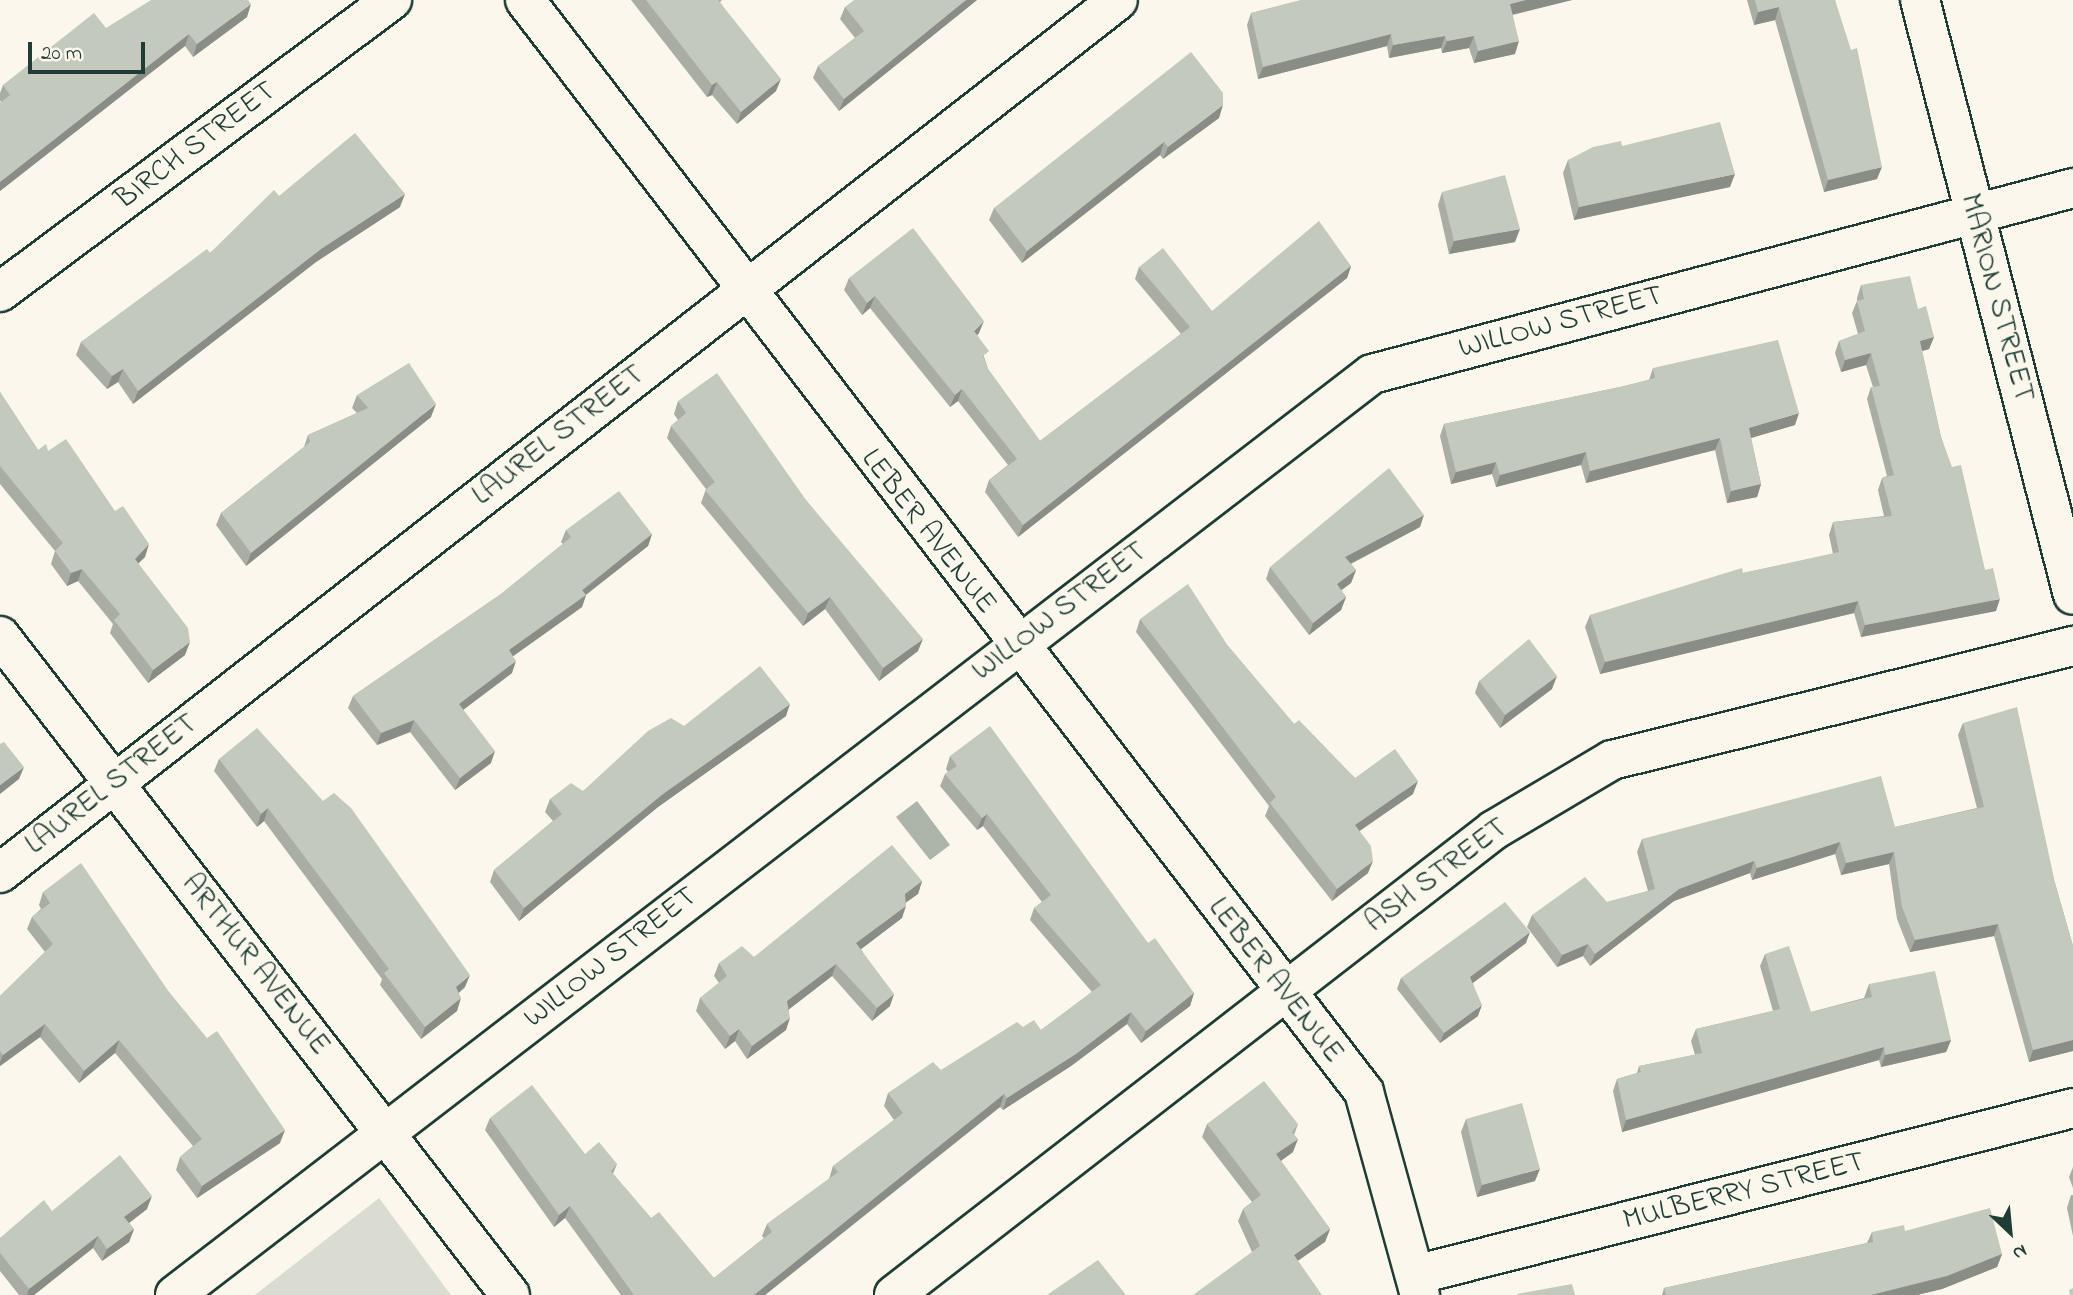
<!DOCTYPE html>
<style>
body{margin:0}
#map{position:relative;width:2073px;height:1295px;overflow:hidden;background:#fbf7ec;font-family:"Indie Flower",sans-serif}
div>[style]{position:absolute}
.green>*{inset:0;background:#dbdcd1}
.water>*{inset:0;background:#adb4aa}
.roads{filter:drop-shadow(2px 0 #1f3d34) drop-shadow(-2px 0 #1f3d34) drop-shadow(0 2px #1f3d34) drop-shadow(0 -2px #1f3d34)}
.minor>*{height:38px;margin:-19px;padding:0 19px;transform-origin:19px;border-radius:19px;background:#fbf7ec}
.wall>*{inset:0;background:#a9ada3}
.shaded-wall>*{inset:0;background:#898d85}
.building>*{inset:0;background:#c4c9be}
span{translate:-50% -50%;white-space:nowrap;text-align:center;line-height:1.15;-webkit-text-stroke:5px #fbf7ec;paint-order:stroke}
.street-label{font-size:30px;color:#1f3d34}
.north{position:absolute;left:1975px;top:1197px;width:70px;height:70px;-webkit-text-stroke:5px #fbf7ec;paint-order:stroke;rotate:154deg;font-size:19px;font-weight:700;line-height:28px;text-align:center;color:#1f3d34}
.north::after{content:'';display:block;margin:auto;width:24px;height:32px;background:#1f3d34;clip-path:polygon(50% 0,100% 100%,50% 72%,0 100%)}
.scale{position:absolute;left:28px;top:42px;width:117px;height:32px;box-sizing:border-box;border:4px solid #1f3d34;border-top:0;padding-left:9px;font-size:21px;line-height:24px;white-space:nowrap;color:#1f3d34;-webkit-text-stroke:5px #fbf7ec;paint-order:stroke}
</style>
<div id="map">
<div class="green">
<i style="clip-path:polygon(379px 1198px,451px 1295px,255px 1295px)"></i>
</div>
<div class="water">
<i style="clip-path:polygon(917px 801px,950px 845px,930px 860px,896px 817px)"></i>
</div>
<div class="roads">
<div class="minor">
<i style="left:525px;top:0;width:1377px;rotate:52.46deg"></i>
<i style="left:1364px;top:1092px;width:211px;rotate:74.6deg"></i>
<i style="left:1920px;top:0;width:614px;rotate:75.58deg"></i>
<i style="left:0;top:292px;width:489px;rotate:-36.7deg"></i>
<i style="left:0;top:636px;width:833px;rotate:52.26deg"></i>
<i style="left:0;top:873px;width:1418px;rotate:-37.98deg"></i>
<i style="left:1415px;top:1275px;width:679px;rotate:-14.24deg"></i>
<i style="left:175px;top:1295px;width:1510px;rotate:-37.58deg"></i>
<i style="left:1372px;top:374px;width:725px;rotate:-14.86deg"></i>
<i style="left:894px;top:1295px;width:759px;rotate:-37.78deg"></i>
<i style="left:1494px;top:830px;width:137px;rotate:-30.7deg"></i>
<i style="left:1612px;top:760px;width:475px;rotate:-13.9deg"></i>
</div>
</div>
<div class="wall">
<i style="clip-path:polygon(631px 0,722px 0,720px 2px,776px 91px,737px 124px,712px 95px,707px 97px)"></i>
<i style="clip-path:polygon(977px 0,839px 111px,813px 78px,818px 66px,855px 38px,840px 19px,845px 7px)"></i>
<i style="clip-path:polygon(1302px 0,1572px 0,1513px 15px,1515px 54px,1474px 63px,1469px 48px,1442px 53px,1441px 48px,1389px 58px,1387px 46px,1258px 79px,1247px 25px,1251px 13px)"></i>
<i style="clip-path:polygon(1747px 0,1835px 0,1877px 179px,1824px 192px,1775px 20px,1754px 25px)"></i>
<i style="clip-path:polygon(247px 17px,193px 57px,185px 46px,0 191px,0 103px,1px 102px,0 100px,0 93px,3px 85px,106px 28px)"></i>
<i style="clip-path:polygon(1219px 118px,1163px 159px,1160px 155px,1022px 263px,989px 220px,994px 208px)"></i>
<i style="clip-path:polygon(1622px 146px,1730px 187px,1574px 220px,1563px 173px,1568px 160px)"></i>
<i style="clip-path:polygon(1442px 192px,1515px 242px,1449px 254px,1438px 205px)"></i>
<i style="clip-path:polygon(279px 196px,400px 207px,316px 262px,133px 404px,118px 382px,107px 389px,76px 355px,81px 342px,210px 253px)"></i>
<i style="clip-path:polygon(1351px 266px,1347px 278px,1018px 537px,985px 492px,989px 480px,1008px 465px,958px 401px,950px 407px,870px 308px,862px 315px,844px 290px,849px 278px,979px 333px,977px 335px,988px 369px,1040px 441px,1181px 334px,1135px 279px,1139px 267px,1212px 311px)"></i>
<i style="clip-path:polygon(1861px 285px,1918px 309px,1934px 337px,1929px 349px,1922px 351px,1941px 437px,1985px 570px,1996px 611px,1861px 637px,1854px 613px,1600px 674px,1585px 627px,1590px 615px,1743px 573px,1833px 554px,1829px 535px,1833px 522px,1884px 516px,1878px 490px,1882px 478px,1887px 476px,1867px 399px,1871px 387px,1873px 387px,1866px 365px,1841px 372px,1835px 353px,1839px 341px,1858px 334px,1852px 313px,1857px 301px,1857px 298px)"></i>
<i style="clip-path:polygon(1653px 368px,1795px 425px,1751px 438px,1761px 484px,1757px 497px,1727px 503px,1715px 450px,1586px 483px,1581px 465px,1496px 487px,1492px 474px,1451px 484px,1440px 436px,1444px 424px,1620px 387px,1649px 380px)"></i>
<i style="clip-path:polygon(0 392px,38px 450px,48px 451px,145px 557px,138px 563px,185px 655px,148px 683px,110px 633px,113px 624px,78px 581px,67px 586px,51px 564px,55px 551px,0 484px)"></i>
<i style="clip-path:polygon(357px 395px,431px 417px,246px 566px,216px 525px,221px 513px,304px 447px,308px 435px,357px 413px,352px 408px)"></i>
<i style="clip-path:polygon(678px 401px,806px 500px,918px 651px,879px 681px,825px 609px,803px 626px,701px 503px,706px 489px,667px 438px,671px 426px,678px 420px,674px 414px)"></i>
<i style="clip-path:polygon(1420px 527px,1351px 564px,1356px 570px,1351px 583px,1341px 590px,1346px 597px,1341px 610px,1309px 635px,1266px 579px,1270px 567px)"></i>
<i style="clip-path:polygon(566px 530px,652px 534px,648px 546px,586px 595px,582px 607px,513px 656px,512px 673px,463px 710px,491px 763px,455px 790px,410px 732px,377px 745px,348px 708px,353px 696px,501px 594px,563px 544px,561px 542px)"></i>
<i style="clip-path:polygon(1140px 619px,1228px 646px,1294px 724px,1355px 778px,1413px 794px,1360px 831px,1368px 873px,1332px 901px,1265px 816px,1269px 806px,1136px 632px)"></i>
<i style="clip-path:polygon(1479px 681px,1552px 689px,1500px 728px,1475px 693px)"></i>
<i style="clip-path:polygon(786px 716px,658px 807px,519px 921px,490px 882px,494px 870px,553px 821px,545px 812px,550px 799px,583px 791px,684px 726px)"></i>
<i style="clip-path:polygon(1963px 723px,2055px 883px,2073px 946px,2073px 1051px,2029px 1062px,1994px 936px,1910px 952px,1897px 919px,1889px 864px,1841px 875px,1835px 854px,1752px 880px,1750px 873px,1674px 901px,1590px 966px,1583px 956px,1557px 967px,1527px 927px,1532px 915px,1607px 902px,1648px 891px,1637px 852px,1642px 839px,1895px 827px,1977px 808px,1958px 735px)"></i>
<i style="clip-path:polygon(950px 756px,1148px 943px,1194px 993px,1190px 1006px,1141px 1043px,1127px 1024px,1071px 1066px,1003px 1110px,1000px 1107px,765px 1295px,621px 1295px,565px 1218px,554px 1227px,485px 1130px,490px 1118px,585px 1154px,617px 1164px,613px 1174px,651px 1218px,714px 1278px,764px 1238px,762px 1236px,767px 1224px,829px 1179px,833px 1166px,894px 1120px,884px 1106px,888px 1093px,941px 1070px,1023px 1027px,1041px 1030px,1092px 992px,1030px 920px,1034px 908px,1042px 902px,983px 826px,977px 830px,940px 786px,945px 774px,948px 772px,946px 769px)"></i>
<i style="clip-path:polygon(219px 759px,465px 987px,459px 993px,457px 1011px,421px 1039px,380px 985px,382px 979px,264px 821px,257px 827px,214px 771px)"></i>
<i style="clip-path:polygon(922px 881px,918px 894px,906px 902px,902px 918px,861px 949px,890px 1006px,872px 1021px,832px 976px,789px 1009px,786px 1030px,747px 1059px,735px 1041px,725px 1049px,696px 1011px,700px 998px,719px 983px,714px 976px,719px 963px,754px 957px)"></i>
<i style="clip-path:polygon(43px 892px,169px 992px,280px 1143px,197px 1198px,176px 1170px,180px 1157px,193px 1146px,115px 1053px,79px 1083px,40px 1037px,0 1066px,0 996px,45px 952px,27px 929px,32px 917px,41px 909px,39px 905px)"></i>
<i style="clip-path:polygon(1526px 943px,1473px 983px,1478px 1016px,1440px 1043px,1397px 989px,1401px 978px)"></i>
<i style="clip-path:polygon(1765px 954px,1811px 1012px,1864px 998px,1869px 984px,1951px 1040px,1946px 1052px,1881px 1067px,1879px 1060px,1622px 1132px,1613px 1091px,1617px 1079px,1637px 1073px,1639px 1066px,1695px 1055px,1691px 1041px,1696px 1029px,1773px 1011px,1760px 966px)"></i>
<i style="clip-path:polygon(1466px 1119px,1535px 1181px,1477px 1197px,1461px 1132px)"></i>
<i style="clip-path:polygon(1207px 1124px,1298px 1124px,1294px 1135px,1293px 1152px,1281px 1161px,1330px 1229px,1325px 1242px,1252px 1252px,1238px 1221px,1243px 1209px,1252px 1202px,1202px 1137px)"></i>
<i style="clip-path:polygon(2073px 1167px,2073px 1188px,2069px 1177px)"></i>
<i style="clip-path:polygon(2071px 1195px,2073px 1195px,2073px 1236px,2067px 1208px)"></i>
<i style="clip-path:polygon(147px 1209px,129px 1223px,134px 1229px,129px 1242px,102px 1261px,93px 1248px,34px 1295px,19px 1295px,0 1271px,0 1238px,52px 1211px)"></i>
<i style="clip-path:polygon(1905px 1231px,2002px 1254px,1997px 1267px,1942px 1289px,1917px 1295px,1662px 1295px,1664px 1288px,1867px 1243px,1872px 1232px)"></i>
</div>
<div class="shaded-wall">
<i style="clip-path:polygon(966px 0,977px 0,839px 111px,844px 99px)"></i>
<i style="clip-path:polygon(1526px 0,1572px 0,1506px 16px,1510px 4px)"></i>
<i style="clip-path:polygon(251px 4px,247px 17px,193px 57px,197px 44px)"></i>
<i style="clip-path:polygon(1779px 7px,1775px 20px,1754px 25px,1758px 12px)"></i>
<i style="clip-path:polygon(189px 34px,185px 46px,0 191px,0 182px)"></i>
<i style="clip-path:polygon(1391px 34px,1387px 46px,1258px 79px,1263px 67px)"></i>
<i style="clip-path:polygon(1445px 36px,1441px 48px,1389px 58px,1393px 45px)"></i>
<i style="clip-path:polygon(1474px 36px,1469px 48px,1442px 53px,1447px 41px)"></i>
<i style="clip-path:polygon(1519px 41px,1515px 54px,1474px 63px,1478px 51px)"></i>
<i style="clip-path:polygon(781px 79px,776px 91px,737px 124px,741px 112px)"></i>
<i style="clip-path:polygon(717px 82px,712px 95px,707px 97px,712px 85px)"></i>
<i style="clip-path:polygon(1223px 105px,1219px 118px,1163px 159px,1168px 147px)"></i>
<i style="clip-path:polygon(1164px 142px,1160px 155px,1022px 263px,1027px 251px)"></i>
<i style="clip-path:polygon(1882px 167px,1877px 179px,1824px 192px,1828px 180px)"></i>
<i style="clip-path:polygon(1735px 174px,1730px 187px,1574px 220px,1579px 207px)"></i>
<i style="clip-path:polygon(405px 194px,400px 207px,316px 262px,133px 404px,138px 391px,321px 249px)"></i>
<i style="clip-path:polygon(1520px 229px,1515px 242px,1449px 254px,1454px 241px)"></i>
<i style="clip-path:polygon(1351px 266px,1347px 278px,1018px 537px,1023px 525px)"></i>
<i style="clip-path:polygon(875px 296px,870px 308px,862px 315px,867px 303px)"></i>
<i style="clip-path:polygon(984px 321px,979px 333px,970px 343px,974px 331px)"></i>
<i style="clip-path:polygon(1934px 337px,1929px 349px,1915px 353px,1920px 341px)"></i>
<i style="clip-path:polygon(1871px 353px,1866px 365px,1841px 372px,1845px 360px)"></i>
<i style="clip-path:polygon(123px 369px,118px 382px,107px 389px,112px 376px)"></i>
<i style="clip-path:polygon(962px 389px,958px 401px,950px 407px,955px 395px)"></i>
<i style="clip-path:polygon(436px 404px,431px 417px,246px 566px,251px 553px)"></i>
<i style="clip-path:polygon(1799px 413px,1795px 425px,1744px 440px,1749px 428px)"></i>
<i style="clip-path:polygon(1720px 438px,1715px 450px,1586px 483px,1590px 471px)"></i>
<i style="clip-path:polygon(1586px 452px,1581px 465px,1496px 487px,1500px 475px)"></i>
<i style="clip-path:polygon(1496px 462px,1492px 474px,1451px 484px,1456px 472px)"></i>
<i style="clip-path:polygon(1761px 484px,1757px 497px,1727px 503px,1731px 491px)"></i>
<i style="clip-path:polygon(1424px 515px,1420px 527px,1340px 569px,1345px 557px)"></i>
<i style="clip-path:polygon(652px 534px,648px 546px,579px 600px,586px 595px,582px 607px,505px 662px,509px 650px)"></i>
<i style="clip-path:polygon(149px 544px,145px 557px,130px 572px,135px 559px)"></i>
<i style="clip-path:polygon(82px 569px,78px 581px,67px 586px,71px 573px)"></i>
<i style="clip-path:polygon(1356px 570px,1351px 583px,1332px 597px,1337px 584px)"></i>
<i style="clip-path:polygon(830px 597px,825px 609px,803px 626px,808px 613px)"></i>
<i style="clip-path:polygon(1346px 597px,1341px 610px,1309px 635px,1313px 623px)"></i>
<i style="clip-path:polygon(2000px 599px,1996px 611px,1861px 637px,1865px 625px)"></i>
<i style="clip-path:polygon(1858px 601px,1854px 613px,1600px 674px,1605px 662px)"></i>
<i style="clip-path:polygon(923px 639px,918px 651px,879px 681px,883px 668px)"></i>
<i style="clip-path:polygon(190px 642px,185px 655px,148px 683px,153px 670px)"></i>
<i style="clip-path:polygon(516px 661px,512px 673px,455px 716px,459px 704px)"></i>
<i style="clip-path:polygon(1557px 676px,1552px 689px,1500px 728px,1505px 715px)"></i>
<i style="clip-path:polygon(790px 704px,786px 716px,658px 807px,519px 921px,524px 908px,663px 794px)"></i>
<i style="clip-path:polygon(414px 720px,410px 732px,377px 745px,381px 733px)"></i>
<i style="clip-path:polygon(495px 751px,491px 763px,455px 790px,460px 778px)"></i>
<i style="clip-path:polygon(24px 767px,19px 779px,0 794px,0 785px)"></i>
<i style="clip-path:polygon(1418px 781px,1413px 794px,1350px 837px,1355px 825px)"></i>
<i style="clip-path:polygon(268px 808px,264px 821px,257px 827px,261px 814px)"></i>
<i style="clip-path:polygon(987px 814px,983px 826px,977px 830px,982px 818px)"></i>
<i style="clip-path:polygon(1840px 842px,1835px 854px,1752px 880px,1757px 868px)"></i>
<i style="clip-path:polygon(1894px 852px,1889px 864px,1841px 875px,1846px 863px)"></i>
<i style="clip-path:polygon(1373px 861px,1368px 873px,1332px 901px,1337px 889px)"></i>
<i style="clip-path:polygon(1754px 861px,1750px 873px,1674px 901px,1590px 966px,1595px 954px,1679px 889px)"></i>
<i style="clip-path:polygon(922px 881px,918px 894px,901px 906px,905px 894px)"></i>
<i style="clip-path:polygon(906px 906px,902px 918px,852px 956px,856px 943px)"></i>
<i style="clip-path:polygon(1998px 924px,1994px 936px,1910px 952px,1915px 940px)"></i>
<i style="clip-path:polygon(1530px 932px,1526px 943px,1466px 988px,1470px 977px)"></i>
<i style="clip-path:polygon(1588px 944px,1583px 956px,1557px 967px,1562px 955px)"></i>
<i style="clip-path:polygon(836px 964px,832px 976px,783px 1014px,787px 1001px)"></i>
<i style="clip-path:polygon(470px 975px,465px 987px,451px 999px,456px 987px)"></i>
<i style="clip-path:polygon(1194px 993px,1190px 1006px,1141px 1043px,1146px 1031px)"></i>
<i style="clip-path:polygon(894px 994px,890px 1006px,872px 1021px,877px 1008px)"></i>
<i style="clip-path:polygon(461px 998px,457px 1011px,421px 1039px,425px 1027px)"></i>
<i style="clip-path:polygon(1482px 1005px,1478px 1016px,1440px 1043px,1444px 1033px)"></i>
<i style="clip-path:polygon(1131px 1012px,1127px 1024px,1071px 1066px,1003px 1110px,1007px 1098px)"></i>
<i style="clip-path:polygon(790px 1018px,786px 1030px,747px 1059px,752px 1046px)"></i>
<i style="clip-path:polygon(45px 1024px,40px 1037px,0 1066px,0 1062px,3px 1055px)"></i>
<i style="clip-path:polygon(739px 1029px,735px 1041px,725px 1049px,730px 1036px)"></i>
<i style="clip-path:polygon(119px 1040px,115px 1053px,79px 1083px,84px 1071px)"></i>
<i style="clip-path:polygon(1951px 1040px,1946px 1052px,1881px 1067px,1885px 1055px)"></i>
<i style="clip-path:polygon(2073px 1040px,2073px 1051px,2029px 1062px,2033px 1050px)"></i>
<i style="clip-path:polygon(1884px 1047px,1879px 1060px,1622px 1132px,1626px 1120px)"></i>
<i style="clip-path:polygon(1004px 1094px,1000px 1107px,765px 1295px,754px 1295px)"></i>
<i style="clip-path:polygon(285px 1130px,280px 1143px,197px 1198px,202px 1186px)"></i>
<i style="clip-path:polygon(1298px 1139px,1293px 1152px,1272px 1167px,1276px 1154px)"></i>
<i style="clip-path:polygon(1540px 1169px,1535px 1181px,1477px 1197px,1482px 1185px)"></i>
<i style="clip-path:polygon(152px 1196px,147px 1209px,120px 1230px,124px 1217px)"></i>
<i style="clip-path:polygon(570px 1206px,565px 1218px,554px 1227px,559px 1215px)"></i>
<i style="clip-path:polygon(134px 1229px,129px 1242px,102px 1261px,107px 1249px)"></i>
<i style="clip-path:polygon(1330px 1229px,1325px 1242px,1289px 1267px,1294px 1255px)"></i>
<i style="clip-path:polygon(98px 1236px,93px 1248px,34px 1295px,27px 1295px,29px 1289px)"></i>
<i style="clip-path:polygon(2002px 1254px,1997px 1267px,1942px 1289px,1917px 1295px,1871px 1295px)"></i>
</div>
<div class="building">
<i style="clip-path:polygon(151px 0,248px 0,251px 4px,197px 44px,189px 34px,0 182px,0 103px,10px 95px,3px 85px,94px 13px,106px 28px)"></i>
<i style="clip-path:polygon(646px 0,718px 0,781px 79px,741px 112px,717px 82px,712px 85px)"></i>
<i style="clip-path:polygon(854px 0,966px 0,844px 99px,818px 66px,864px 31px,845px 7px)"></i>
<i style="clip-path:polygon(1301px 0,1526px 0,1510px 4px,1519px 41px,1478px 51px,1474px 36px,1447px 41px,1445px 36px,1393px 45px,1391px 34px,1263px 67px,1251px 13px)"></i>
<i style="clip-path:polygon(1755px 0,1835px 0,1851px 50px,1857px 48px,1882px 167px,1828px 180px,1779px 7px,1758px 12px)"></i>
<i style="clip-path:polygon(1191px 52px,1223px 93px,1223px 105px,1168px 147px,1164px 142px,1027px 251px,994px 208px)"></i>
<i style="clip-path:polygon(1720px 122px,1735px 174px,1579px 207px,1568px 160px,1593px 147px,1621px 141px,1622px 146px)"></i>
<i style="clip-path:polygon(355px 133px,405px 194px,321px 249px,138px 391px,123px 369px,112px 376px,81px 342px,207px 249px,210px 253px,274px 190px,279px 196px)"></i>
<i style="clip-path:polygon(1505px 175px,1520px 229px,1454px 241px,1442px 192px)"></i>
<i style="clip-path:polygon(1319px 221px,1351px 266px,1023px 525px,989px 480px,1017px 459px,962px 389px,955px 395px,875px 296px,867px 303px,849px 278px,913px 228px,984px 321px,974px 331px,989px 351px,983px 356px,988px 369px,1040px 441px,1190px 327px,1139px 267px,1163px 248px,1212px 311px)"></i>
<i style="clip-path:polygon(1910px 276px,1918px 309px,1926px 306px,1934px 337px,1920px 341px,1941px 437px,1952px 467px,1961px 465px,1985px 570px,1993px 568px,2000px 599px,1865px 625px,1858px 601px,1605px 662px,1590px 615px,1742px 568px,1743px 573px,1839px 552px,1833px 522px,1892px 516px,1882px 478px,1894px 475px,1871px 387px,1880px 386px,1871px 353px,1845px 360px,1839px 341px,1865px 331px,1857px 301px,1864px 299px,1861px 285px)"></i>
<i style="clip-path:polygon(1778px 340px,1799px 413px,1749px 428px,1761px 484px,1731px 491px,1720px 438px,1590px 471px,1586px 452px,1500px 475px,1496px 462px,1456px 472px,1444px 424px,1620px 387px,1655px 378px,1653px 368px)"></i>
<i style="clip-path:polygon(409px 363px,436px 404px,251px 553px,221px 513px,310px 442px,308px 435px,368px 408px,357px 395px)"></i>
<i style="clip-path:polygon(717px 373px,806px 500px,923px 639px,883px 668px,830px 597px,808px 613px,705px 490px,715px 482px,671px 426px,686px 413px,678px 401px)"></i>
<i style="clip-path:polygon(0 392px,38px 450px,46px 444px,48px 451px,66px 439px,115px 511px,123px 506px,149px 544px,135px 559px,188px 628px,190px 642px,153px 670px,114px 620px,120px 614px,82px 569px,71px 573px,55px 551px,63px 543px,0 466px)"></i>
<i style="clip-path:polygon(1389px 468px,1424px 515px,1345px 557px,1356px 570px,1337px 584px,1346px 597px,1313px 623px,1270px 567px)"></i>
<i style="clip-path:polygon(619px 491px,652px 534px,582px 590px,586px 595px,509px 650px,516px 661px,459px 704px,495px 751px,460px 778px,414px 720px,381px 733px,353px 696px,501px 594px,571px 537px,566px 530px)"></i>
<i style="clip-path:polygon(1188px 584px,1228px 646px,1294px 724px,1299px 720px,1355px 778px,1395px 749px,1418px 781px,1355px 825px,1371px 846px,1373px 861px,1337px 889px,1270px 803px,1276px 797px,1140px 619px)"></i>
<i style="clip-path:polygon(1529px 639px,1557px 676px,1505px 715px,1479px 681px)"></i>
<i style="clip-path:polygon(760px 666px,790px 704px,663px 794px,524px 908px,494px 870px,562px 814px,550px 799px,571px 783px,583px 791px,648px 731px,671px 718px,684px 726px)"></i>
<i style="clip-path:polygon(2017px 707px,2055px 883px,2073px 946px,2073px 1040px,2033px 1050px,1998px 924px,1915px 940px,1902px 907px,1894px 852px,1846px 863px,1840px 842px,1757px 868px,1754px 861px,1679px 889px,1595px 954px,1588px 944px,1562px 955px,1532px 915px,1585px 877px,1607px 902px,1655px 889px,1642px 839px,1881px 776px,1895px 827px,1984px 807px,1963px 723px)"></i>
<i style="clip-path:polygon(990px 726px,1148px 943px,1155px 938px,1194px 993px,1146px 1031px,1131px 1012px,1076px 1054px,1007px 1098px,1004px 1094px,754px 1295px,634px 1295px,570px 1206px,559px 1215px,490px 1118px,532px 1085px,585px 1154px,599px 1142px,617px 1164px,611px 1171px,651px 1218px,659px 1212px,714px 1278px,772px 1232px,767px 1224px,838px 1172px,833px 1166px,903px 1113px,888px 1093px,933px 1062px,941px 1070px,1017px 1022px,1023px 1027px,1034px 1020px,1041px 1030px,1101px 985px,1034px 908px,1051px 895px,987px 814px,982px 818px,945px 774px,957px 766px,950px 756px)"></i>
<i style="clip-path:polygon(257px 728px,323px 801px,334px 793px,351px 808px,470px 975px,456px 987px,461px 998px,425px 1027px,384px 973px,389px 969px,268px 808px,261px 814px,219px 759px)"></i>
<i style="clip-path:polygon(4px 742px,24px 767px,0 785px,0 744px)"></i>
<i style="clip-path:polygon(892px 845px,922px 881px,905px 894px,906px 906px,856px 943px,894px 994px,877px 1008px,836px 964px,787px 1001px,790px 1018px,752px 1046px,739px 1029px,730px 1036px,700px 998px,727px 976px,719px 963px,742px 946px,754px 957px)"></i>
<i style="clip-path:polygon(81px 863px,169px 992px,207px 1038px,217px 1031px,285px 1130px,202px 1186px,180px 1157px,202px 1139px,119px 1040px,84px 1071px,45px 1024px,3px 1055px,0 1051px,0 996px,53px 944px,32px 917px,50px 903px,43px 892px)"></i>
<i style="clip-path:polygon(1505px 902px,1530px 932px,1470px 977px,1482px 1005px,1444px 1033px,1401px 978px)"></i>
<i style="clip-path:polygon(1789px 946px,1811px 1012px,1872px 997px,1869px 984px,1935px 971px,1951px 1040px,1885px 1055px,1884px 1047px,1626px 1120px,1617px 1079px,1641px 1072px,1639px 1066px,1702px 1053px,1696px 1029px,1780px 1009px,1765px 954px)"></i>
<i style="clip-path:polygon(1264px 1081px,1298px 1124px,1292px 1132px,1298px 1139px,1276px 1154px,1330px 1229px,1294px 1255px,1322px 1295px,1193px 1295px,1260px 1246px,1243px 1209px,1261px 1195px,1207px 1124px)"></i>
<i style="clip-path:polygon(1522px 1103px,1540px 1169px,1482px 1185px,1466px 1119px)"></i>
<i style="clip-path:polygon(120px 1155px,152px 1196px,124px 1217px,134px 1229px,107px 1249px,98px 1236px,29px 1289px,0 1253px,0 1238px,44px 1200px,52px 1211px)"></i>
<i style="clip-path:polygon(1990px 1208px,2002px 1254px,1947px 1276px,1871px 1295px,1666px 1295px,1664px 1288px,1873px 1242px,1872px 1232px,1904px 1225px,1905px 1231px)"></i>
<i style="clip-path:polygon(1098px 1260px,1126px 1295px,1047px 1295px)"></i>
<i style="clip-path:polygon(1572px 1284px,1575px 1295px,1518px 1295px,1517px 1294px)"></i>
<i style="clip-path:polygon(2073px 1288px,2073px 1295px,2070px 1295px,2069px 1290px)"></i>
</div>
<div class="street-label">
<span style="left:196px;top:146px;rotate:-37deg">BIRCH STREET</span>
<span style="left:1996px;top:298px;rotate:75deg">MARION STREET</span>
<span style="left:1561px;top:323px;rotate:-15deg">WILLOW STREET</span>
<span style="left:559px;top:436px;rotate:-38deg">LAUREL STREET</span>
<span style="left:928px;top:532px;rotate:52deg">LEBER AVENUE</span>
<span style="left:1060px;top:612px;rotate:-37deg">WILLOW STREET</span>
<span style="left:112px;top:785px;rotate:-38deg">LAUREL STREET</span>
<span style="left:1437px;top:876px;rotate:-37deg">ASH STREET</span>
<span style="left:611px;top:958px;rotate:-38deg">WILLOW STREET</span>
<span style="left:255px;top:965px;rotate:52deg">ARTHUR AVENUE</span>
<span style="left:1275px;top:981px;rotate:52deg">LEBER AVENUE</span>
<span style="left:1744px;top:1192px;rotate:-14deg">MULBERRY STREET</span>
</div>
<div class="north">N</div>
<div class="scale">20 m</div>
</div>
